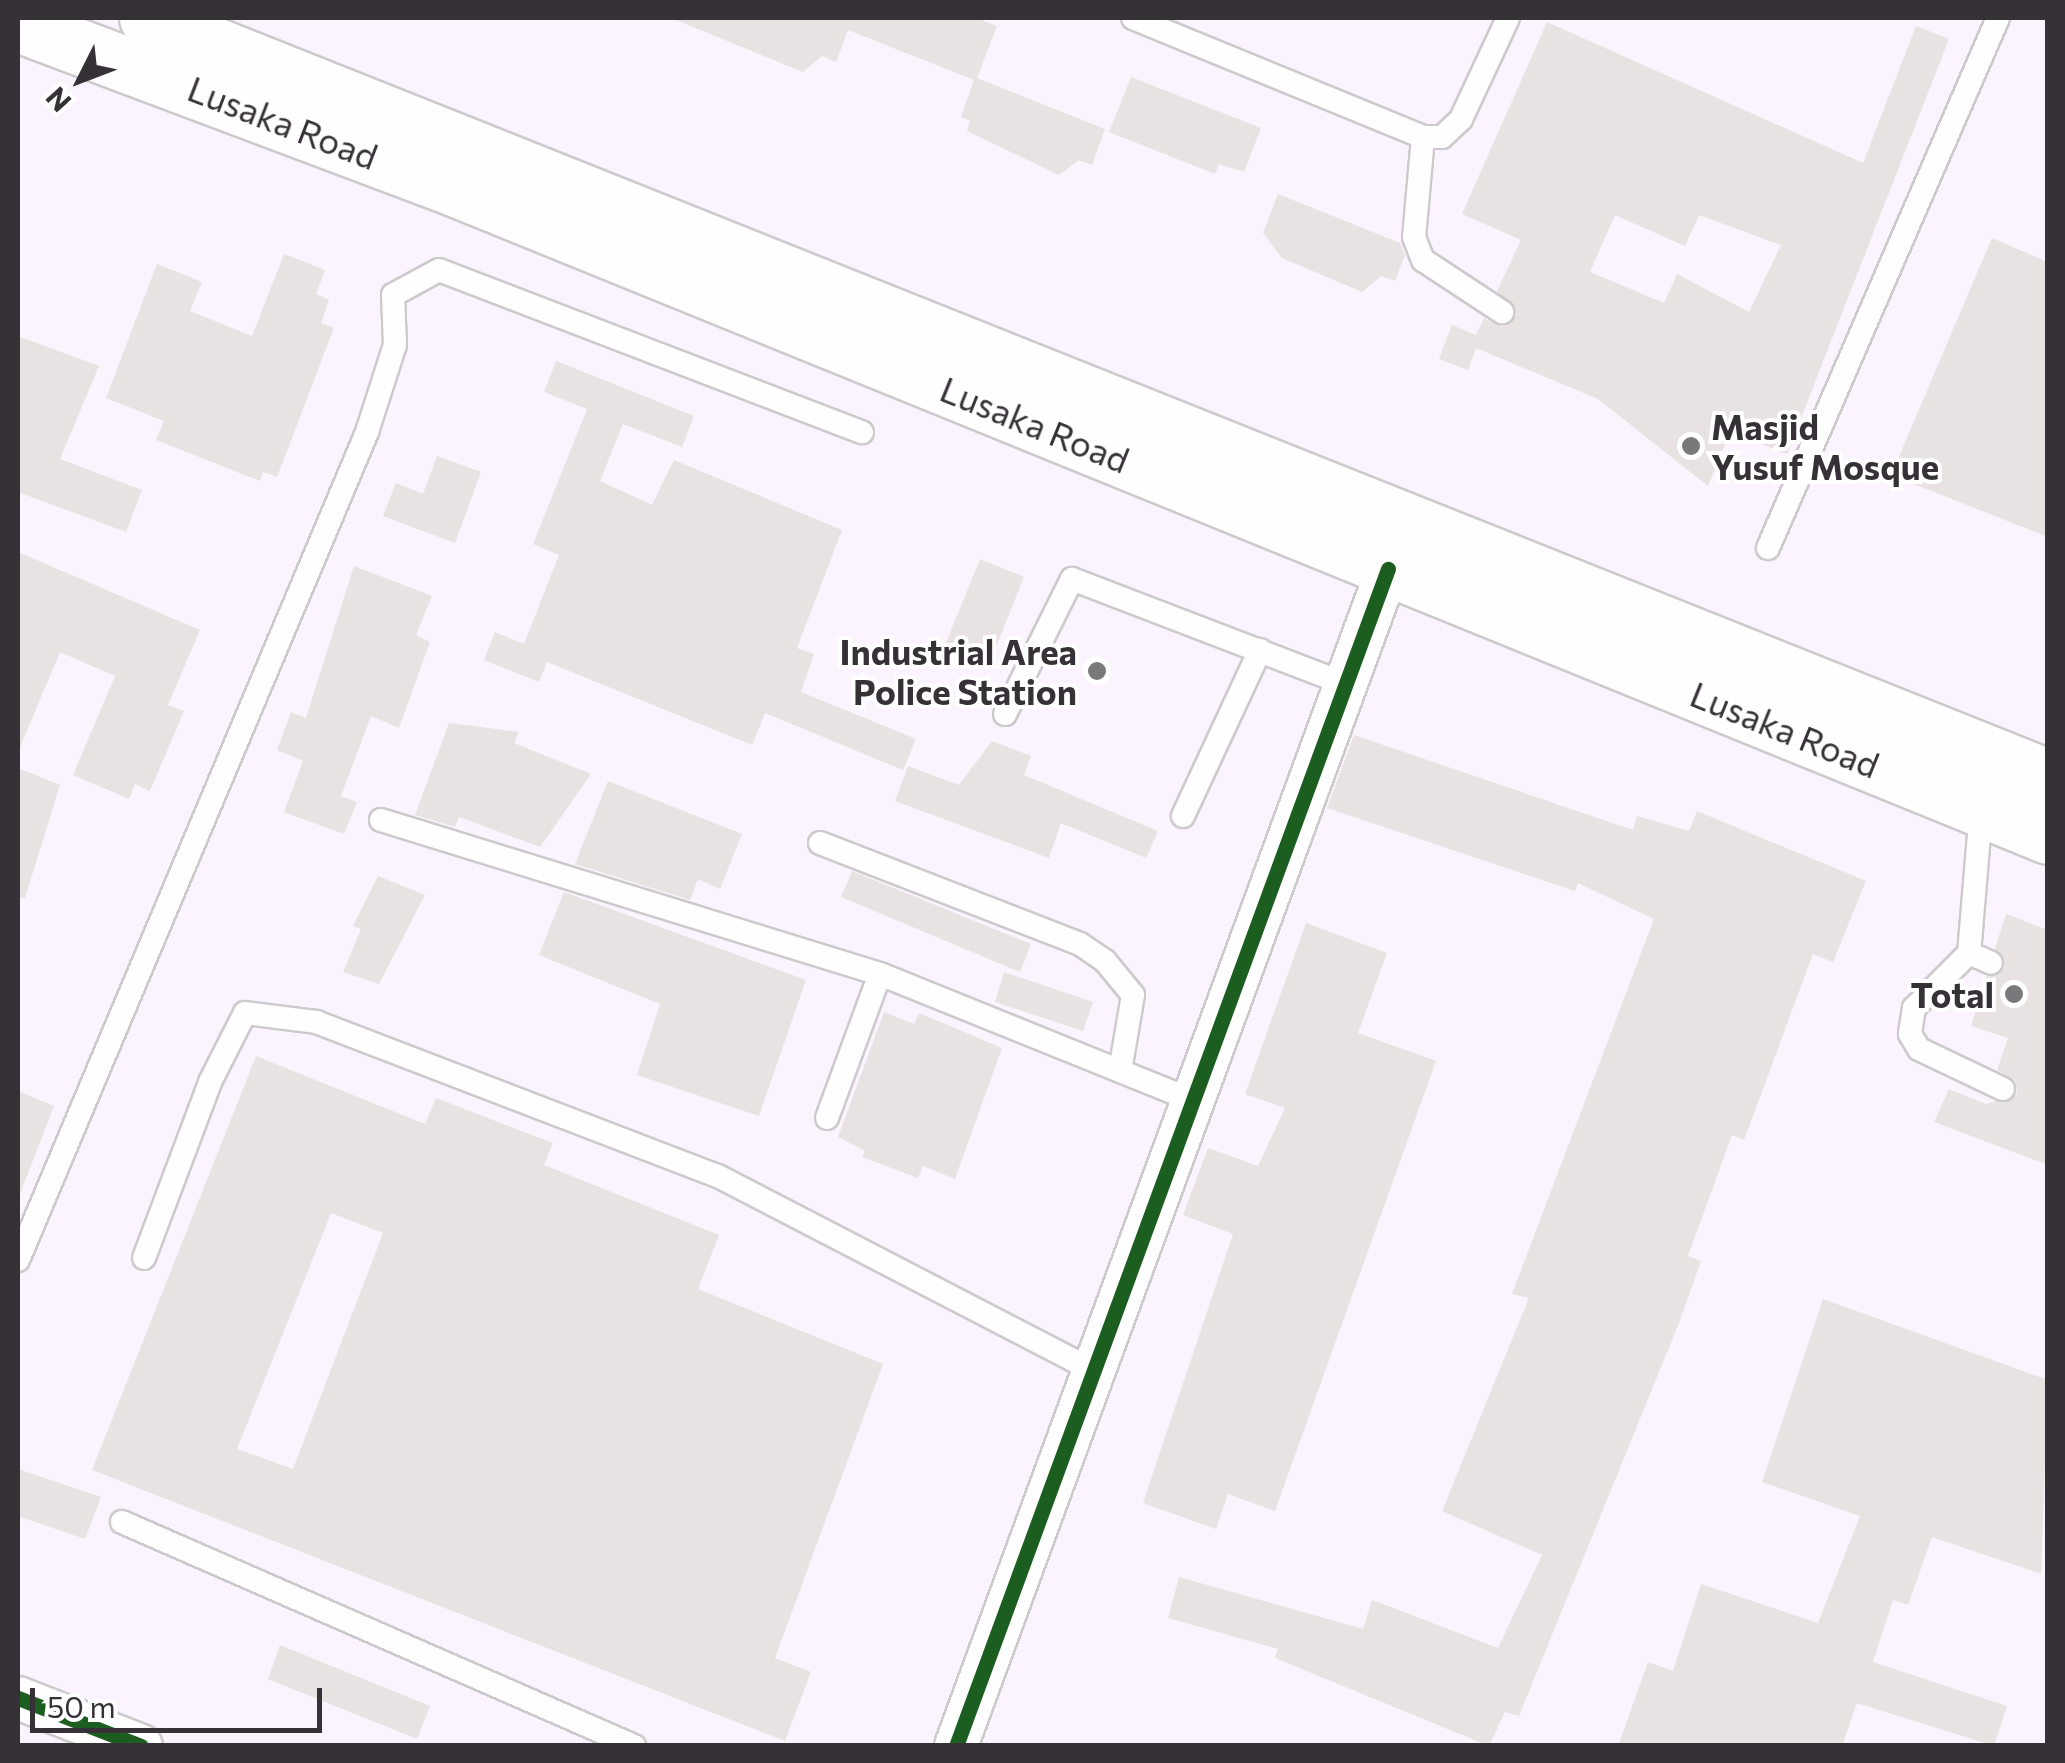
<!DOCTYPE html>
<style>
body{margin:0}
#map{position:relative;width:2065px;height:1763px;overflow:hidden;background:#fcfbfc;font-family:Commissioner,sans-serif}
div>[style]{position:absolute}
.built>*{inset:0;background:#fbf3fd}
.building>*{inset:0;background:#e9e2e2}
.roads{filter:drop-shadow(2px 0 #cdcacd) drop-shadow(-2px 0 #cdcacd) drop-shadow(0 2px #cdcacd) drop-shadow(0 -2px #cdcacd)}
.service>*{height:22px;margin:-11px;padding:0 11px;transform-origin:11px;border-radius:11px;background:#fffeff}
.minor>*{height:42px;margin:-21px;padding:0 21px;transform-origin:21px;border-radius:21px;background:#fffeff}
.secondary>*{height:55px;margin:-27.5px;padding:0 27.5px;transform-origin:27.5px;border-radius:27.5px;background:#fffeff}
.cycleway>*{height:15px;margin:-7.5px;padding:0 7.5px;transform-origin:7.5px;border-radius:7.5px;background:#1b5e20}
.dots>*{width:28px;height:28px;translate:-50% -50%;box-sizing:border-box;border:5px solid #fff;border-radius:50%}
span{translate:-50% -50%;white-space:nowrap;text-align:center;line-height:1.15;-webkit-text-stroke:8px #fff;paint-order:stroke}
.street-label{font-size:35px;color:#363136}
.poi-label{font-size:35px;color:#363136;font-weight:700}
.left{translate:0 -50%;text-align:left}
.right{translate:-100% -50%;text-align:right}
.frame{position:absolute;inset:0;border:20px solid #363136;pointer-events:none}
.north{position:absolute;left:30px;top:30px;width:100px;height:100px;-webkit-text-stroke:8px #fff;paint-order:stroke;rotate:228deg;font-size:28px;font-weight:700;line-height:40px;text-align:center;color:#363136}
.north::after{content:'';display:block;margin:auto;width:35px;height:45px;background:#363136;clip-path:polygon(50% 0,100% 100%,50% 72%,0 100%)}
.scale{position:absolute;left:30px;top:1688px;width:292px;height:45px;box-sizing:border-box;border:5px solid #363136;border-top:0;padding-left:12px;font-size:30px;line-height:35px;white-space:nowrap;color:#363136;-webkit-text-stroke:8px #fff;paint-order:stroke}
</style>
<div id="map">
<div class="built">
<i style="clip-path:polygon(18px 18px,2047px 18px,2047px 1745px,18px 1745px)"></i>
</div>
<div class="building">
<i style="clip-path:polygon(671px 18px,976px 18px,997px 26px,977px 78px,1105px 129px,1092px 165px,1079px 160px,1059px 175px,967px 131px,970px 121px,961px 117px,974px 80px,848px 30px,836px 62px,822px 56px,803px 72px)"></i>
<i style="clip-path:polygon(evenodd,1547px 22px,1863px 163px,1916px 26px,1949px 39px,1787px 454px,1730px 432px,1708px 486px,1598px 399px,1476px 348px,1468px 370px,1439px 359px,1452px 325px,1476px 335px,1484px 318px,1502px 327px,1517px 314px,1497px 291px,1521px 240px,1462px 214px,1547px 22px,1615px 215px,1685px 246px,1699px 215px,1781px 245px,1749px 312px,1677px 274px,1664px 303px,1590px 272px,1615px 215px)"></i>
<i style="clip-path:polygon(1131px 77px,1261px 128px,1244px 172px,1219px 164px,1215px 174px,1109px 132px)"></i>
<i style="clip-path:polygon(1278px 194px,1400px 243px,1405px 255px,1395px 281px,1381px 276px,1362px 292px,1282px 258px,1263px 233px)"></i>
<i style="clip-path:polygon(1992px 238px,2048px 262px,2048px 537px,1891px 475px)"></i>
<i style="clip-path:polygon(284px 254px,325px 270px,316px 294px,329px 300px,321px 323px,334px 328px,277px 477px,263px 472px,260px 481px,156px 440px,164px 421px,106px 398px,157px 264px,202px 282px,190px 311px,252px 336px)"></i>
<i style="clip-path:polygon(18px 336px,99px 366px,60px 459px,142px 490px,126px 532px,18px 492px)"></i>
<i style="clip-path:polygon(556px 361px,694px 416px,682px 447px,623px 424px,600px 481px,652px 505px,674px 460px,842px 530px,797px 648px,814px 654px,801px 692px,916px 739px,903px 770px,765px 713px,752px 745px,547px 662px,539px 682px,484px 660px,495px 632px,524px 644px,559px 555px,533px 544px,587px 409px,544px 392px)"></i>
<i style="clip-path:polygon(437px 456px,481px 472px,455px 543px,383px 516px,396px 483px,423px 494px)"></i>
<i style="clip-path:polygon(18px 552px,200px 630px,168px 705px,184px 711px,150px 791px,135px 784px,129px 799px,73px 775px,115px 676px,60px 652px,18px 752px)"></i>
<i style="clip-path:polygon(980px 559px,1024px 577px,987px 669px,943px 650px)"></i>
<i style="clip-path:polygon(354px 566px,432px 596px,416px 635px,430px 642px,399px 728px,371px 716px,341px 796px,357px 802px,344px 834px,284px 812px,303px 761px,277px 750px,291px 712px,306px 718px)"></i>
<i style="clip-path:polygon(449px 723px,519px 732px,514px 743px,591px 774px,540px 847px,459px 817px,455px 827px,415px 815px)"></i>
<i style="clip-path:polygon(1354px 735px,1633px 830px,1637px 816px,1689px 831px,1697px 811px,1866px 881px,1833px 962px,1813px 954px,1744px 1140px,1732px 1135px,1688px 1256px,1701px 1261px,1679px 1323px,1519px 1716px,1505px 1712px,1489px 1746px,1275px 1658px,1278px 1649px,1168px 1618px,1179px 1577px,1363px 1629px,1372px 1600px,1498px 1648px,1542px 1555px,1442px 1511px,1529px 1298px,1512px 1294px,1654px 919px,1578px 883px,1575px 891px,1327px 808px)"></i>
<i style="clip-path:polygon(992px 741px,1031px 756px,1024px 775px,1158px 831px,1146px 858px,1061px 823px,1049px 858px,895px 801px,908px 766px,959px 785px)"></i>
<i style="clip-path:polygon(18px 768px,60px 785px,25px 898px,18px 897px)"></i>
<i style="clip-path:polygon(608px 781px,742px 834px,720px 889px,698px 879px,690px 900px,575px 864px)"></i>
<i style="clip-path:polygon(852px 871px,1031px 944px,1020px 972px,841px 897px)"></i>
<i style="clip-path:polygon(378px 876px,425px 895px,379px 984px,343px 972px,361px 929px,353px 926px)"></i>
<i style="clip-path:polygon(564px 892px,806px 980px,759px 1116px,637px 1075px,660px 1004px,539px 955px)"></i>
<i style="clip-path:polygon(2006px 914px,2048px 930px,2048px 1165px,1934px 1122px,1949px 1089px,1986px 1104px,2017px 1095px,2015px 1080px,1997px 1070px,2008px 1038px,1971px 1026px,1986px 977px,2005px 968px,1995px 948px)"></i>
<i style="clip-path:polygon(1306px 923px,1387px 953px,1358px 1033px,1436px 1061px,1275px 1511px,1228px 1494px,1216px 1529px,1143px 1503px,1233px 1234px,1183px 1215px,1208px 1148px,1258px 1166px,1285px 1108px,1245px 1094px)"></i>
<i style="clip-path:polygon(1004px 972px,1093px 1002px,1083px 1031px,995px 1002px)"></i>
<i style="clip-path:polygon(884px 1012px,914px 1024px,919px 1013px,1002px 1048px,955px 1179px,923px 1166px,918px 1178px,862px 1157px,865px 1151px,838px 1137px)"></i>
<i style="clip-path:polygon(evenodd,256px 1056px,425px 1124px,436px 1098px,553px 1143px,544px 1165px,719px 1235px,698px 1289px,883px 1364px,775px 1658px,811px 1672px,785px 1741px,92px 1470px,256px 1056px,331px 1213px,383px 1233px,293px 1469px,237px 1449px,331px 1213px)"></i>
<i style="clip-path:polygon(18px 1091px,54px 1106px,20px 1194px,18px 1193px)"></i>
<i style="clip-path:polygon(1823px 1299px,2048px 1380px,2041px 1574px,1932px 1537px,1908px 1605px,1893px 1600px,1873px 1662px,2007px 1706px,1994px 1746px,1857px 1703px,1842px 1746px,1618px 1746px,1648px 1662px,1673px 1671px,1701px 1584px,1818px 1623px,1860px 1516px,1762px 1482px)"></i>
<i style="clip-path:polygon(18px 1469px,101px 1497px,85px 1539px,18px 1516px)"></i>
<i style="clip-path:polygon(280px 1645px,430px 1706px,417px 1739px,268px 1679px)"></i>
</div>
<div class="roads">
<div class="service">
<i style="left:1133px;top:18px;width:313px;rotate:22.3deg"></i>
<i style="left:1423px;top:137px;width:19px"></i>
<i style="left:1442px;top:137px;width:26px;rotate:-43deg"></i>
<i style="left:1461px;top:119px;width:111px;rotate:-65deg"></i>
<i style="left:1423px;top:137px;width:100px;rotate:95.1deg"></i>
<i style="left:1414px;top:237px;width:25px;rotate:69deg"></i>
<i style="left:1423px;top:260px;width:95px;rotate:33.4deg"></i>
<i style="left:1768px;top:548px;width:578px;rotate:-66.54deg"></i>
<i style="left:1005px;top:714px;width:151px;rotate:-63.6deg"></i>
<i style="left:1072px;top:579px;width:293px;rotate:21deg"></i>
<i style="left:1981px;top:811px;width:143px;rotate:94.8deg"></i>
<i style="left:1969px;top:953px;width:24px;rotate:24deg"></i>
<i style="left:1183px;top:816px;width:183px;rotate:-65.1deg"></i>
<i style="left:381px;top:820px;width:522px;rotate:17.15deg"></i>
<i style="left:880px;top:974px;width:340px;rotate:22deg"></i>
<i style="left:820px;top:843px;width:279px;rotate:21.2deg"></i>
<i style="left:1080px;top:944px;width:30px;rotate:34deg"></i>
<i style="left:1105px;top:961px;width:44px;rotate:50.5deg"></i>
<i style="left:1133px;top:995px;width:77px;rotate:99.7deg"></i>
<i style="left:1969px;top:953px;width:78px;rotate:135deg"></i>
<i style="left:1914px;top:1008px;width:26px;rotate:99deg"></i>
<i style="left:1910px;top:1034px;width:17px;rotate:59deg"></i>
<i style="left:1919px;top:1049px;width:93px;rotate:25.5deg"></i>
<i style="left:827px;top:1118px;width:153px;rotate:-69.8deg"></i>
<i style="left:144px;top:1258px;width:188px;rotate:-69.4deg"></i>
<i style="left:210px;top:1082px;width:77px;rotate:-63.1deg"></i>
<i style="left:245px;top:1013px;width:72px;rotate:7.2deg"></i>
<i style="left:316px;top:1022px;width:430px;rotate:21deg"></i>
<i style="left:718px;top:1176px;width:422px;rotate:27.4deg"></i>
<i style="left:18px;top:1260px;width:899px;rotate:-67.14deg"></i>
<i style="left:367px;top:432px;width:91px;rotate:-72.2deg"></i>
<i style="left:395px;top:345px;width:50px;rotate:-92.3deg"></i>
<i style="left:393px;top:295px;width:52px;rotate:-28.5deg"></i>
<i style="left:439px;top:270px;width:453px;rotate:21deg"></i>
<i style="left:122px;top:1522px;width:559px;rotate:23.63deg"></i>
</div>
<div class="minor">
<i style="left:18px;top:1698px;width:132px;rotate:21.3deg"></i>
<i style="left:956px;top:1746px;width:1254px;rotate:-69.85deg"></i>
</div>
<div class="secondary">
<i style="left:147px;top:18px;width:2047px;rotate:21.77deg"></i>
<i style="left:18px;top:24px;width:466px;rotate:20.6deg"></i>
<i style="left:454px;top:188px;width:1721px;rotate:22.12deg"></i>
</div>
</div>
<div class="cycleway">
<i style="left:18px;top:1698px;width:132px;rotate:21.3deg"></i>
<i style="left:956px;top:1746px;width:1254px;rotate:-69.85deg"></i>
</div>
<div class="dots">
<i style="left:1691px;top:446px;background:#7b787b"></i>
<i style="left:1097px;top:671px;background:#7b787b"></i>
<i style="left:2014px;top:994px;background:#7b787b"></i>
</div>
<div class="street-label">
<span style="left:283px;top:122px;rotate:21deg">Lusaka Road</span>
<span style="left:1035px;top:424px;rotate:22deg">Lusaka Road</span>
<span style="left:1785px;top:729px;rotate:22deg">Lusaka Road</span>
</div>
<div class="poi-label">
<span class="left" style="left:1711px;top:446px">Masjid<br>Yusuf Mosque</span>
<span class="right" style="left:1077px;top:671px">Industrial Area<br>Police Station</span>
<span class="right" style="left:1994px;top:994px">Total</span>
</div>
<div class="frame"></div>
<div class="north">N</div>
<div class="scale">50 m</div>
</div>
